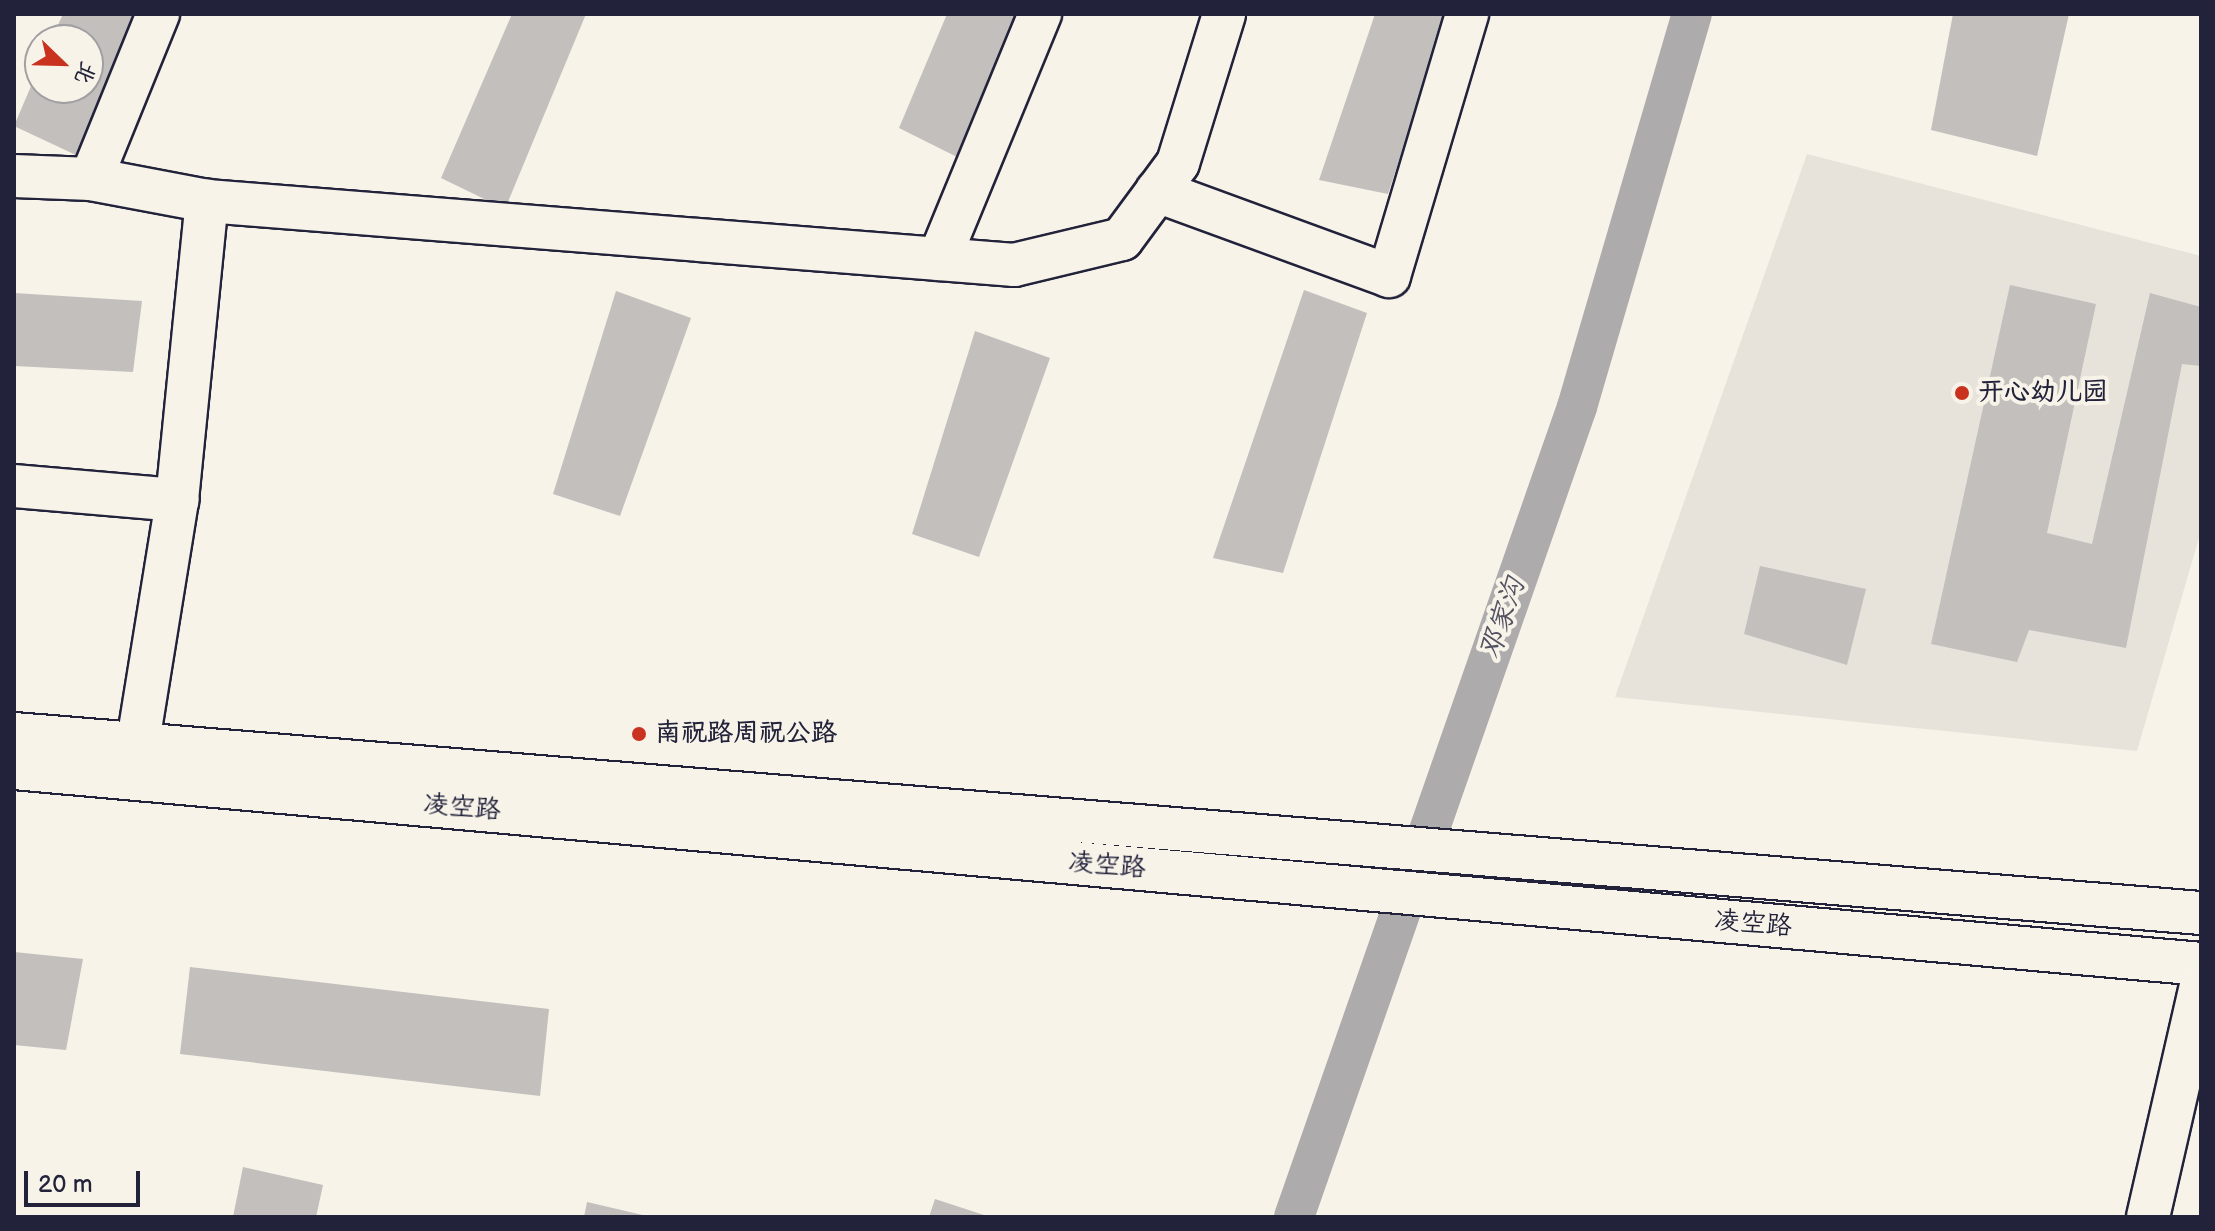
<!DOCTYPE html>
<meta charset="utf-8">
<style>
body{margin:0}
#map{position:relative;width:2215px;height:1231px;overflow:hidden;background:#f7f3e8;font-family:"Balsamiq Sans","LXGW WenKai TC",sans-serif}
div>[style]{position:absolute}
.built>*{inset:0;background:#e7e3db}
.canal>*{height:40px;margin:-20px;padding:0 20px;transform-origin:20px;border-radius:20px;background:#aeabad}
.building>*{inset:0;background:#c2bfbd}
.roads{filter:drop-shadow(2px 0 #22223b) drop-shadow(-2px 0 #22223b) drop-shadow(0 2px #22223b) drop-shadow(0 -2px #22223b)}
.minor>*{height:42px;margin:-21px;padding:0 21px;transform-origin:21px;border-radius:21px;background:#f7f3e8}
.dots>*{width:22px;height:22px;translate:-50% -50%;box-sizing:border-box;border:4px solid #f7f3e8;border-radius:50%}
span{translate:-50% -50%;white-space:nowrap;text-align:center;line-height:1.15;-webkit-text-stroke:8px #f7f3e8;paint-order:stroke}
.poi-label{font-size:26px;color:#22223b;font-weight:700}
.left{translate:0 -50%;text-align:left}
.street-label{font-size:26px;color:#22223b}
.water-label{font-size:28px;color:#535263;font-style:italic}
.frame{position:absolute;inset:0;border:16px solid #22223b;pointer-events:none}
.north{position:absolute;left:24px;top:24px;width:80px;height:80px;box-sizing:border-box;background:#f7f3e8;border:2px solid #a29fa3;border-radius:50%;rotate:113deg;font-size:22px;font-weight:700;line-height:32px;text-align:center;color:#22223b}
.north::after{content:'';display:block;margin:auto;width:28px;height:36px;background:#c8321e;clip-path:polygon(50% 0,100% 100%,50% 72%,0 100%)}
.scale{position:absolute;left:24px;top:1171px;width:116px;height:36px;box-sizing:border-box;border:4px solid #22223b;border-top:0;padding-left:10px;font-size:24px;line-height:28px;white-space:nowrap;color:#22223b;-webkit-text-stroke:6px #f7f3e8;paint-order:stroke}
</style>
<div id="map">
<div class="built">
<i style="clip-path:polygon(1807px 154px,2201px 256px,2201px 531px,2137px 751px,1615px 697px)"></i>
</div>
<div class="canal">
<i style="left:1294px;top:1217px;width:858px;rotate:-70.74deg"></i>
<i style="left:1577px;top:407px;width:409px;rotate:-73.7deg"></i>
</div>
<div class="building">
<i style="clip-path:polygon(63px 14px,137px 14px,78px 156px,14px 126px,40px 65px,40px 88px,88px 88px,88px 40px,51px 40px)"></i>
<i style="clip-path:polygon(512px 14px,586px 14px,505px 209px,441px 178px)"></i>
<i style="clip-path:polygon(947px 14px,1021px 14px,961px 159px,899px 128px)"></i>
<i style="clip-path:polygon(1375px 14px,1447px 14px,1388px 194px,1319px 180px)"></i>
<i style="clip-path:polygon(1953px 14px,2069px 14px,2037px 156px,1931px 130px)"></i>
<i style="clip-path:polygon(2010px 285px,2096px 304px,2047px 533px,2092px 544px,2150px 293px,2201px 307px,2201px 366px,2182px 364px,2126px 648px,2029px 630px,2017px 662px,1931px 644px)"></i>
<i style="clip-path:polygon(1304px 290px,1367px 313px,1283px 573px,1213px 558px)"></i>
<i style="clip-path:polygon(616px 291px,691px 318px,620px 516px,553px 494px)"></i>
<i style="clip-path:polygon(14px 293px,142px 301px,133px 372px,14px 366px)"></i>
<i style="clip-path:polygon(975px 331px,1050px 358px,979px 557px,912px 534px)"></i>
<i style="clip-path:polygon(1760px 566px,1866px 589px,1847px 665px,1744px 634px)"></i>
<i style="clip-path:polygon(14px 952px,83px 959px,66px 1050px,14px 1045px)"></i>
<i style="clip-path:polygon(190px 967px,549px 1009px,540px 1096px,180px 1054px)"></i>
<i style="clip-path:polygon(243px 1167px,323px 1185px,316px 1217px,233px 1217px)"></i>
<i style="clip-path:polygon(935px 1199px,987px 1216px,987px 1217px,929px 1217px)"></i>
<i style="clip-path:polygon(587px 1202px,647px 1216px,647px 1217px,584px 1217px)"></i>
</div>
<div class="roads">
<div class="minor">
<i style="left:14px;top:176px;width:77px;rotate:2.2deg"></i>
<i style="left:91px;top:179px;width:118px;rotate:10.7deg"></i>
<i style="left:207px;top:201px;width:810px;rotate:4.53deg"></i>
<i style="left:1014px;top:265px;width:111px;rotate:-13.5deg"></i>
<i style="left:1122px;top:239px;width:94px;rotate:-53.6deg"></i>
<i style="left:1178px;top:163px;width:156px;rotate:-72.8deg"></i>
<i style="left:91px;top:179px;width:178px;rotate:-67.9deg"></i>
<i style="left:1157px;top:191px;width:247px;rotate:20.1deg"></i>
<i style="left:1389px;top:276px;width:273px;rotate:-73.4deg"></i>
<i style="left:939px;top:259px;width:265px;rotate:-67.6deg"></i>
<i style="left:14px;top:486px;width:164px;rotate:4.9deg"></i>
<i style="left:14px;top:734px;width:2194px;rotate:4.68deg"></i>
<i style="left:137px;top:748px;width:251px;rotate:-80.8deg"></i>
<i style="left:177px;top:500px;width:301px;rotate:-84.3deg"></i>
<i style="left:14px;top:768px;width:2196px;rotate:5.12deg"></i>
<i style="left:2148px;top:1217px;width:237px;rotate:-77.1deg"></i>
</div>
</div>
<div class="dots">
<i style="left:1962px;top:393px;background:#c8321e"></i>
<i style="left:639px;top:734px;background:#c8321e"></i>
</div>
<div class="poi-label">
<span class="left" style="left:1978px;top:393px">开心幼儿园</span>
<span class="left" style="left:655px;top:734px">南祝路周祝公路</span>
</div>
<div class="street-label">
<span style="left:462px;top:808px;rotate:5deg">凌空路</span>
<span style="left:1107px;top:866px;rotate:5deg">凌空路</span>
<span style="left:1753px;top:924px;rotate:5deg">凌空路</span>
</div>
<div class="water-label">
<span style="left:1503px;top:619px;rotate:-71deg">邓家沟</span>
</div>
<div class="frame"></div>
<div class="north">北</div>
<div class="scale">20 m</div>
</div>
